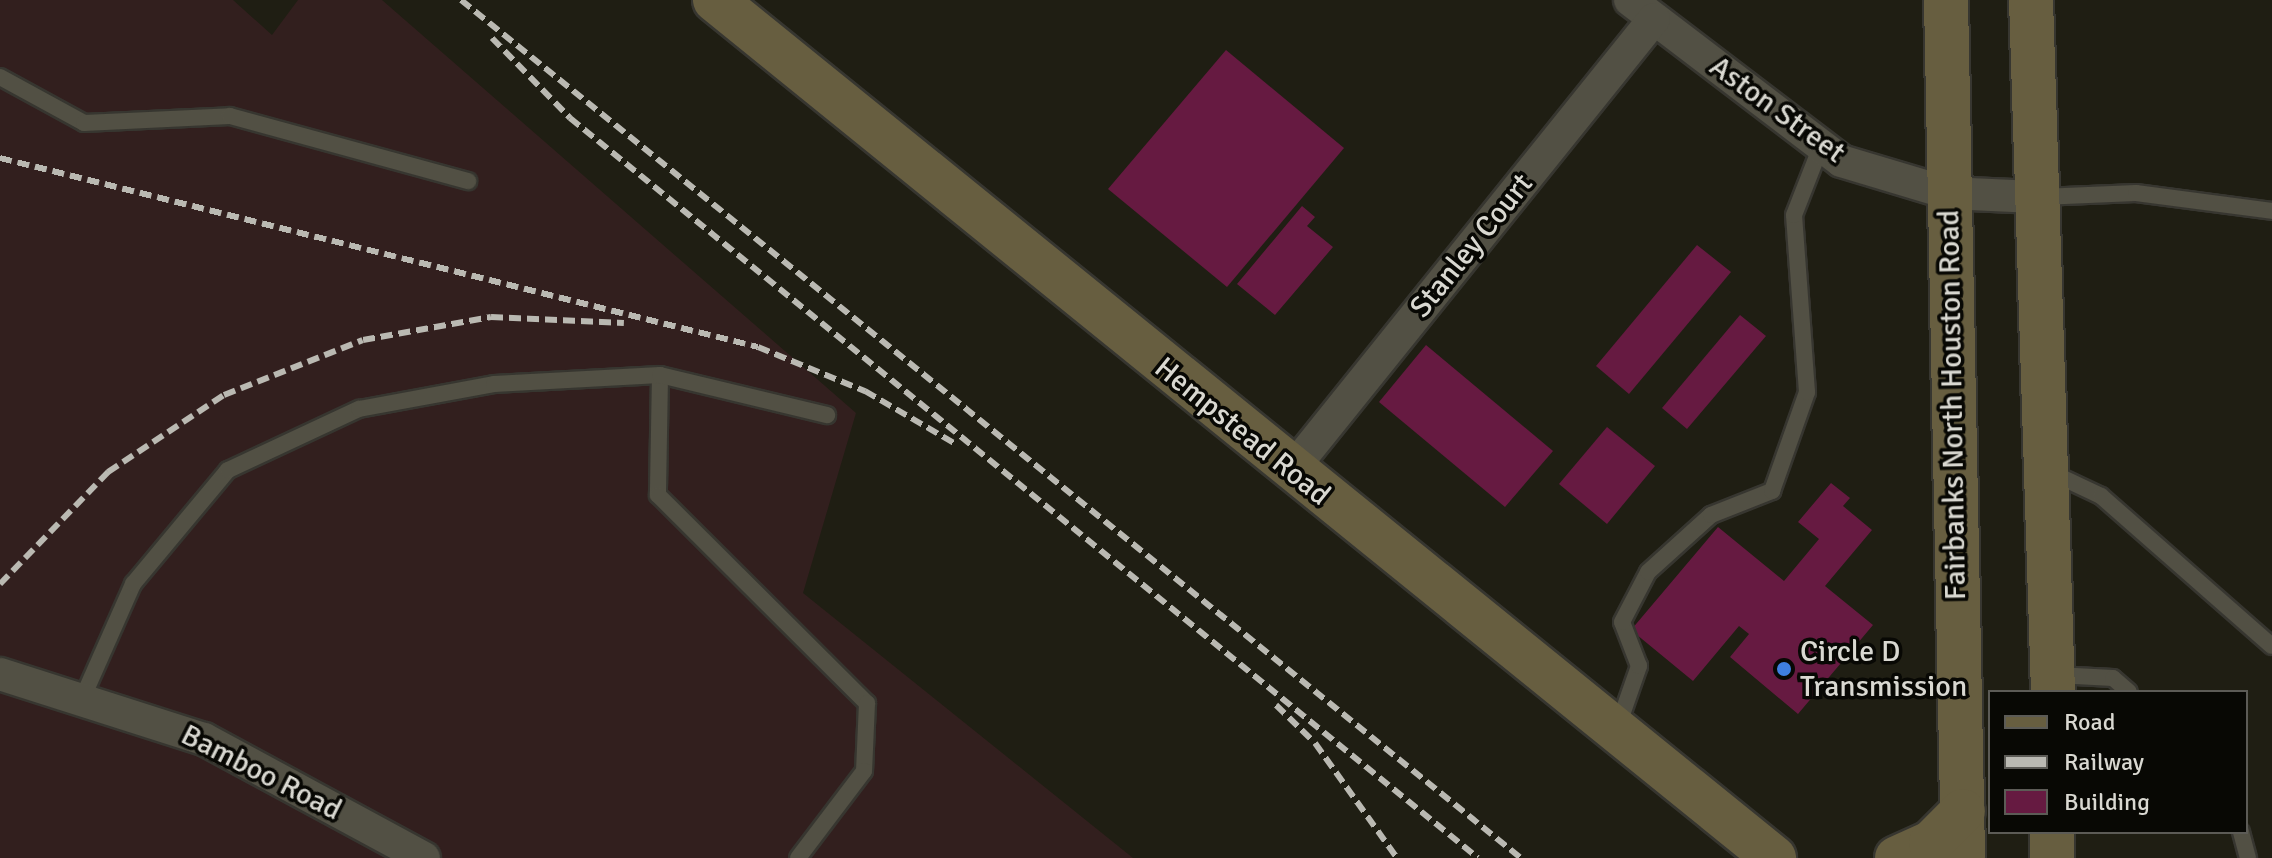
<!DOCTYPE html>
<style>
body{margin:0}
#map{position:relative;width:2272px;height:858px;overflow:hidden;background:#1f1e13;font-family:Signika,sans-serif}
div>[style]{position:absolute}
.industrial>*{inset:0;background:#321f1e}
.building>*{inset:0;background:#661a41}
.roads{filter:drop-shadow(2px 0 #373630) drop-shadow(-2px 0 #373630) drop-shadow(0 2px #373630) drop-shadow(0 -2px #373630)}
.service>*{height:16px;margin:-8px;padding:0 8px;transform-origin:8px;border-radius:8px;background:#525044}
.minor>*{height:32px;margin:-16px;padding:0 16px;transform-origin:16px;border-radius:16px;background:#525044}
.secondary>*{height:44px;margin:-22px;padding:0 22px;transform-origin:22px;border-radius:22px;background:#675e40}
.rail>*{height:6px;margin-top:-3px;transform-origin:0;background:repeating-linear-gradient(90deg,#bab9b2 0 12px,transparent 0 18px)}
.dots>*{width:22px;height:22px;translate:-50% -50%;box-sizing:border-box;border:4px solid #080804;border-radius:50%}
span{translate:-50% -50%;white-space:nowrap;text-align:center;line-height:1.15;-webkit-text-stroke:7px #080804;paint-order:stroke}
.street-label{font-size:30px;color:#d9d8d1}
.poi-label{font-size:30px;color:#d9d8d1}
.left{translate:0 -50%;text-align:left}
.legend{position:absolute;left:1988px;top:690px;width:260px;height:144px;box-sizing:border-box;background:#080804;border:2px solid #5c5b56;margin:0;padding:10px 14px;list-style:none;font-size:24px;color:#d9d8d1}
.legend li{display:flex;align-items:center;gap:16px;height:40px}
.legend b{width:40px;border:2px solid #5c5b56}
</style>
<div id="map">
<div class="industrial">
<i style="clip-path:polygon(0 0,233px 0,272px 35px,298px 0,382px 0,856px 413px,803px 593px,1133px 858px,0 858px)"></i>
</div>
<div class="building">
<i style="clip-path:polygon(1226px 50px,1344px 148px,1227px 287px,1108px 189px)"></i>
<i style="clip-path:polygon(1302px 206px,1315px 217px,1307px 226px,1333px 247px,1275px 315px,1237px 284px)"></i>
<i style="clip-path:polygon(1697px 245px,1731px 272px,1629px 394px,1596px 366px)"></i>
<i style="clip-path:polygon(1740px 315px,1766px 336px,1687px 429px,1662px 408px)"></i>
<i style="clip-path:polygon(1426px 345px,1553px 451px,1505px 507px,1379px 402px)"></i>
<i style="clip-path:polygon(1607px 427px,1655px 466px,1607px 524px,1559px 484px)"></i>
<i style="clip-path:polygon(1831px 483px,1850px 498px,1843px 506px,1872px 530px,1825px 586px,1873px 625px,1798px 714px,1730px 657px,1749px 634px,1739px 626px,1693px 681px,1631px 630px,1718px 527px,1784px 581px,1819px 539px,1798px 522px)"></i>
</div>
<div class="roads">
<div class="service">
<i style="left:0;top:77px;width:96px;rotate:28.7deg"></i>
<i style="left:84px;top:123px;width:146px;rotate:-2.7deg"></i>
<i style="left:230px;top:116px;width:247px;rotate:15.3deg"></i>
<i style="left:2041px;top:197px;width:95px;rotate:-2.4deg"></i>
<i style="left:2136px;top:193px;width:137px;rotate:7.5deg"></i>
<i style="left:660px;top:375px;width:120px;rotate:91deg"></i>
<i style="left:658px;top:495px;width:295px;rotate:44.9deg"></i>
<i style="left:867px;top:703px;width:68px;rotate:92.5deg"></i>
<i style="left:864px;top:771px;width:109px;rotate:127.2deg"></i>
<i style="left:2050px;top:472px;width:56px;rotate:25.2deg"></i>
<i style="left:2101px;top:496px;width:227px;rotate:41.3deg"></i>
<i style="left:2056px;top:675px;width:57px;rotate:3deg"></i>
<i style="left:2113px;top:678px;width:21px;rotate:41deg"></i>
<i style="left:83px;top:697px;width:124px;rotate:-66.1deg"></i>
<i style="left:133px;top:584px;width:148px;rotate:-50.2deg"></i>
<i style="left:228px;top:470px;width:145px;rotate:-25deg"></i>
<i style="left:359px;top:409px;width:137px;rotate:-10.5deg"></i>
<i style="left:494px;top:384px;width:166px;rotate:-3.1deg"></i>
<i style="left:660px;top:375px;width:172px;rotate:13.5deg"></i>
<i style="left:1618px;top:726px;width:64px;rotate:-70.7deg"></i>
<i style="left:1639px;top:666px;width:47px;rotate:-111.1deg"></i>
<i style="left:1622px;top:622px;width:56px;rotate:-62.5deg"></i>
<i style="left:1648px;top:572px;width:85px;rotate:-42.1deg"></i>
<i style="left:1711px;top:515px;width:66px;rotate:-21.5deg"></i>
<i style="left:1772px;top:491px;width:105px;rotate:-70.5deg"></i>
<i style="left:1807px;top:392px;width:177px;rotate:-94.2deg"></i>
<i style="left:1794px;top:215px;width:74px;rotate:-68.6deg"></i>
<i style="left:2241px;top:832px;width:27px;rotate:75deg"></i>
</div>
<div class="minor">
<i style="left:1630px;top:0;width:265px;rotate:37.3deg"></i>
<i style="left:1841px;top:161px;width:112px;rotate:16.7deg"></i>
<i style="left:1948px;top:193px;width:87px;rotate:2.6deg"></i>
<i style="left:1290px;top:472px;width:581px;rotate:-51.22deg"></i>
<i style="left:0;top:674px;width:214px;rotate:17.7deg"></i>
<i style="left:204px;top:739px;width:250px;rotate:28.4deg"></i>
</div>
<div class="secondary">
<i style="left:715px;top:0;width:1363px;rotate:39.01deg"></i>
<i style="left:1946px;top:0;width:858px;rotate:88.86deg"></i>
<i style="left:2031px;top:0;width:692px;rotate:88.18deg"></i>
<i style="left:1897px;top:858px;width:37px;rotate:-24deg"></i>
<i style="left:1931px;top:843px;width:45px;rotate:-45deg"></i>
<i style="left:2052px;top:858px;width:26px;rotate:-90deg"></i>
</div>
</div>
<div class="rail">
<i style="left:461px;top:0;width:1364px;rotate:38.99deg"></i>
<i style="left:492px;top:38px;width:112px;rotate:45.7deg"></i>
<i style="left:570px;top:118px;width:1171px;rotate:39.18deg"></i>
<i style="left:0;top:158px;width:781px;rotate:14deg"></i>
<i style="left:758px;top:347px;width:116px;rotate:22.4deg"></i>
<i style="left:865px;top:391px;width:103px;rotate:30.3deg"></i>
<i style="left:0;top:584px;width:156px;rotate:-46deg"></i>
<i style="left:108px;top:472px;width:139px;rotate:-33.6deg"></i>
<i style="left:224px;top:395px;width:149px;rotate:-21.6deg"></i>
<i style="left:363px;top:340px;width:130px;rotate:-10.2deg"></i>
<i style="left:491px;top:317px;width:133px;rotate:2.6deg"></i>
<i style="left:1276px;top:705px;width:54px;rotate:44.3deg"></i>
<i style="left:1315px;top:743px;width:141px;rotate:54.5deg"></i>
</div>
<div class="dots">
<i style="left:1784px;top:669px;background:#3f7fe0"></i>
</div>
<div class="street-label">
<span style="left:1777px;top:110px;rotate:36deg">Aston Street</span>
<span style="left:1472px;top:246px;rotate:-51deg">Stanley Court</span>
<span style="left:1953px;top:405px;rotate:-91deg">Fairbanks North Houston Road</span>
<span style="left:1242px;top:432px;rotate:39deg">Hempstead Road</span>
<span style="left:261px;top:773px;rotate:27deg">Bamboo Road</span>
</div>
<div class="poi-label">
<span class="left" style="left:1800px;top:669px">Circle D<br>Transmission</span>
</div>
<ul class="legend">
<li><b style="height:10px;background:#675e40"></b>Road</li>
<li><b style="height:10px;background:#bab9b2"></b>Railway</li>
<li><b style="height:22px;background:#661a41"></b>Building</li>
</ul>
</div>
